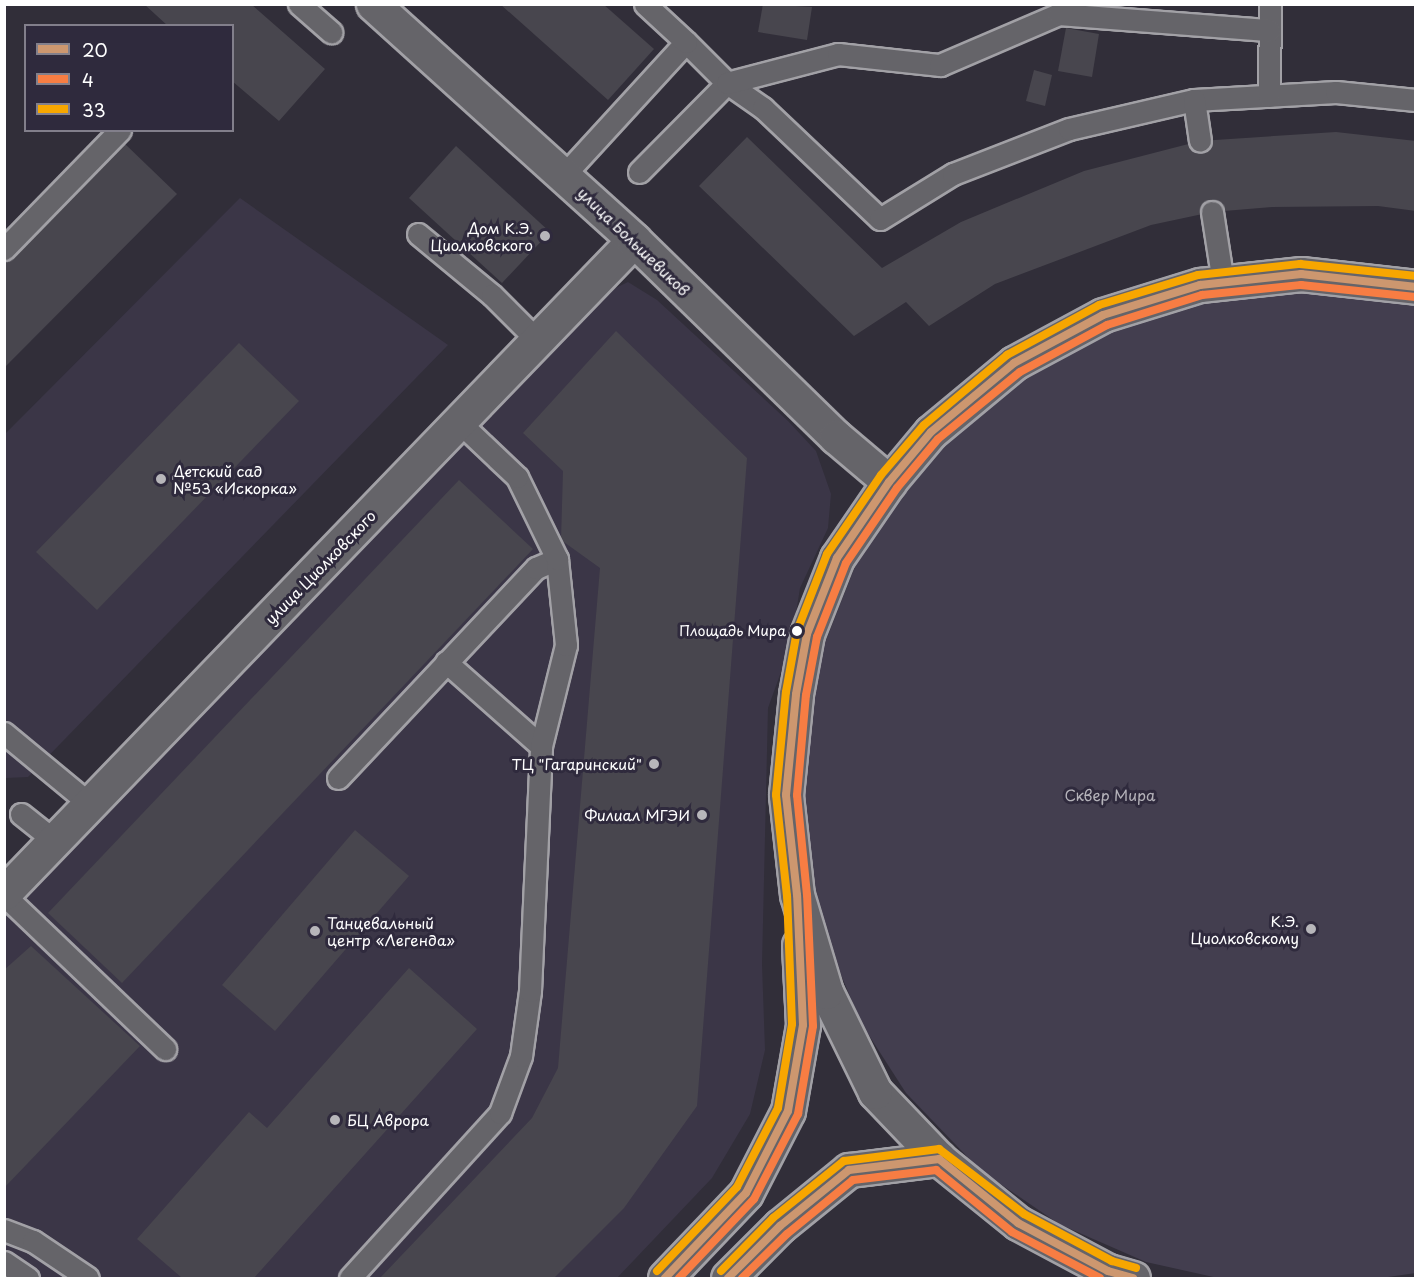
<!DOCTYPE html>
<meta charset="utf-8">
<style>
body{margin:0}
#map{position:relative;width:1420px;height:1283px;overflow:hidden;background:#312e39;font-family:"Playpen Sans",sans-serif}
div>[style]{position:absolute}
.built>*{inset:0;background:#3b3647}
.green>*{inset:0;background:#433e4f}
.building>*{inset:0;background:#48464e}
.roads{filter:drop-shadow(2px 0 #a2a1a6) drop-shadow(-2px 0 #a2a1a6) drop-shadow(0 2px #a2a1a6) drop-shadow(0 -2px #a2a1a6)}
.service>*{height:21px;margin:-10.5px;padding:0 10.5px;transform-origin:10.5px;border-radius:10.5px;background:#656469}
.minor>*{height:33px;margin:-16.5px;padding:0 16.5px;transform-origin:16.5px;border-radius:16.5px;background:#656469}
.tertiary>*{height:33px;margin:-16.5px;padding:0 16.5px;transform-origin:16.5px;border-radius:16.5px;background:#656469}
.primary>*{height:33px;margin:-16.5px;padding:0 16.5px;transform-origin:16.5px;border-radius:16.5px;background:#656469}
.bus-1>*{height:8px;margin:-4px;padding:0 4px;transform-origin:4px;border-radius:4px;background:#cd976f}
.bus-2>*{height:8px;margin:-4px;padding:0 4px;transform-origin:4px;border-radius:4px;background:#f77d43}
.bus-3>*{height:8px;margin:-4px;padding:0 4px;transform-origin:4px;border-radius:4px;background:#f7a600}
.dots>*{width:16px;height:16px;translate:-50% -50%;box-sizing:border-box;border:3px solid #2f2a3d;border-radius:50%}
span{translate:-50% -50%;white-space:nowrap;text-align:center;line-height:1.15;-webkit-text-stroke:6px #2f2a3d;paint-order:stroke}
.bus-label{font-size:14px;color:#fff}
.right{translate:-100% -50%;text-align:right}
.poi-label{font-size:15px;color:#fff}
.left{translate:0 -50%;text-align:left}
.street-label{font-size:15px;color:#fff}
.park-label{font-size:15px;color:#b5b3ba}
.frame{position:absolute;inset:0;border:6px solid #fff;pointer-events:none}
.legend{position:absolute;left:24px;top:24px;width:210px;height:108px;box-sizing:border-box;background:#2f2a3d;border:2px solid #827f8b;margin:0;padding:8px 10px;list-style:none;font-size:18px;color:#fff}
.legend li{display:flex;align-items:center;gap:12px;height:30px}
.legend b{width:30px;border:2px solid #827f8b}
</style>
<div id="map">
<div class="built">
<i style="clip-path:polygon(240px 198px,448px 345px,28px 777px,6px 778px,5px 434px)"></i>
<i style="clip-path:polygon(628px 282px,657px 300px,788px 421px,816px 451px,831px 494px,828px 528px,800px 588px,791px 644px,768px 708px,762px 964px,765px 1050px,750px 1114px,712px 1178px,617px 1278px,5px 1278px,4px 910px,603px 294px)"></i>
</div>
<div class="green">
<i style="clip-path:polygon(1339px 292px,1415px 302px,1416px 1273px,1381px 1278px,1218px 1278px,1146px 1262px,1059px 1224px,980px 1170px,906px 1093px,861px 1023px,825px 936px,805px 842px,804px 748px,821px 653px,856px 564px,883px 521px,942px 445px,974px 412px,1041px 365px,1144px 316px,1240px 294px)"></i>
</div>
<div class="building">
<i style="clip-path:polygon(144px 4px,251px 4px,325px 69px,279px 121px,232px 81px,232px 26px,168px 26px)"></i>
<i style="clip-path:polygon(500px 4px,603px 4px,654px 49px,608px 100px)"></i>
<i style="clip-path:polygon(763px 4px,812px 7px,807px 40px,758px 32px)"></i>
<i style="clip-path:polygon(1066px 28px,1099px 34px,1092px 77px,1058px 71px)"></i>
<i style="clip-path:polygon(1034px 70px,1052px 75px,1045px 106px,1026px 101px)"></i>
<i style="clip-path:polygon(1336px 132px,1416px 141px,1416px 211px,1378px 206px,1272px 207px,1212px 212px,1151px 225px,995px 284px,929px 326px,906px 302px,854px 336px,699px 186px,747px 137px,882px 268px,961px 222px,1084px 171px,1200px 141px)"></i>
<i style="clip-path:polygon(123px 142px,177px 194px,4px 368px,4px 261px)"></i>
<i style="clip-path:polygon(456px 146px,550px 232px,502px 283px,409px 198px)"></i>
<i style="clip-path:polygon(616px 331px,747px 458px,697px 1106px,624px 1208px,554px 1278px,380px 1278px,532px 1118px,558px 1068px,600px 568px,561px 540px,563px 471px,523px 433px)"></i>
<i style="clip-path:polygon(239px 343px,299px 401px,97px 610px,36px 552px)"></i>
<i style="clip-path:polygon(459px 480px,533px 549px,122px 983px,48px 913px)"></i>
<i style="clip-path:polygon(355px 830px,409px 876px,275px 1031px,222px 985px)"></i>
<i style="clip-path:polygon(31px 946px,140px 1046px,4px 1188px,4px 970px)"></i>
<i style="clip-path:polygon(409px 968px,477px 1029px,254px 1278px,182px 1278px,137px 1239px,249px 1112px,267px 1128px)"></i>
</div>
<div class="roads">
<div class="service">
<i style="left:299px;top:4px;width:43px;rotate:41.2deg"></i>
<i style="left:686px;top:42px;width:58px;rotate:45deg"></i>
<i style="left:727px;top:83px;width:44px;rotate:34.8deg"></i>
<i style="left:763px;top:108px;width:161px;rotate:43.5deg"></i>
<i style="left:880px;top:219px;width:86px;rotate:-31.7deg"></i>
<i style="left:953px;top:174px;width:124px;rotate:-21.2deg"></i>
<i style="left:1069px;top:129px;width:128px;rotate:-13.1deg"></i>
<i style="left:1194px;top:100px;width:142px;rotate:-3.2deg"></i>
<i style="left:1336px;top:92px;width:80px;rotate:5.7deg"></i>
<i style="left:1269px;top:96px;width:92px;rotate:-89.4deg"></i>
<i style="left:1194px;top:100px;width:41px;rotate:81.7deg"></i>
<i style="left:639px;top:172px;width:125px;rotate:-45.3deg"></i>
<i style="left:727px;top:83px;width:115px;rotate:-14.6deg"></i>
<i style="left:838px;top:54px;width:103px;rotate:6.2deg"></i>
<i style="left:940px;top:65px;width:129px;rotate:-23.2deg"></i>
<i style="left:1059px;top:14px;width:211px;rotate:4.4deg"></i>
<i style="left:564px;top:175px;width:180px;rotate:-47.5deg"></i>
<i style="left:686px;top:42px;width:56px;rotate:-137.2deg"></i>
<i style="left:1212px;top:212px;width:71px;rotate:81.1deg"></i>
<i style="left:418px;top:234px;width:96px;rotate:39.5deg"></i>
<i style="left:492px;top:295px;width:65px;rotate:45deg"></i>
<i style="left:4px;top:249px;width:166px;rotate:-45.7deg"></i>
<i style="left:446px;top:662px;width:127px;rotate:41.5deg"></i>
<i style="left:4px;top:733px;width:113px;rotate:39.6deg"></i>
<i style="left:338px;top:778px;width:289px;rotate:-46.7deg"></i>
<i style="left:536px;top:568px;width:23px;rotate:-23deg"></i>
<i style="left:21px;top:814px;width:43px;rotate:38.5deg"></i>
<i style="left:4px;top:895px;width:223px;rotate:43.7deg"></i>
<i style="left:4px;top:1230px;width:31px;rotate:21deg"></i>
<i style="left:33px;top:1241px;width:66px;rotate:33.9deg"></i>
<i style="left:4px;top:1262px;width:29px;rotate:34deg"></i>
<i style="left:350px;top:1278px;width:223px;rotate:-47.7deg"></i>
<i style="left:500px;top:1113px;width:61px;rotate:-69.8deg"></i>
<i style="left:521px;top:1056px;width:66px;rotate:-82.1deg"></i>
<i style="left:530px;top:991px;width:245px;rotate:-87.4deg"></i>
<i style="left:541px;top:746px;width:104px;rotate:-76.1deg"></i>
<i style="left:566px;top:645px;width:86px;rotate:-96deg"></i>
<i style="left:557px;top:559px;width:91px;rotate:-116deg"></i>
<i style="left:517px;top:477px;width:80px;rotate:-136.5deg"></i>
</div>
<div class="minor">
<i style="left:4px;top:893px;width:907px;rotate:-46.03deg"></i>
</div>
<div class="tertiary">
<i style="left:373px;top:4px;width:352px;rotate:42.1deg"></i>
<i style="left:634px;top:240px;width:282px;rotate:44.3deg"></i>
<i style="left:836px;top:437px;width:70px;rotate:40.3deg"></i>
</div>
<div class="primary">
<i style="left:665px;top:1278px;width:117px;rotate:-46.4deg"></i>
<i style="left:746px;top:1193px;width:92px;rotate:-62.9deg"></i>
<i style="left:788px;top:1111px;width:87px;rotate:-80.1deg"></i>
<i style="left:803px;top:1025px;width:80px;rotate:-92.9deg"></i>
<i style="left:728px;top:1278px;width:74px;rotate:-45deg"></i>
<i style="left:780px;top:1226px;width:89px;rotate:-39.1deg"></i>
<i style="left:849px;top:1170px;width:91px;rotate:-7deg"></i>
<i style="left:1133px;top:1278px;width:26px;rotate:-164deg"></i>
<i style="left:1108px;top:1271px;width:102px;rotate:-151.9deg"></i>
<i style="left:1018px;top:1223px;width:102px;rotate:-141deg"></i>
<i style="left:939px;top:1159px;width:93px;rotate:-133.7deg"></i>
<i style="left:875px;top:1092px;width:111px;rotate:-116.1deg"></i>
<i style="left:826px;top:992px;width:101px;rotate:-106.6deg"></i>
<i style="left:797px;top:895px;width:101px;rotate:-96.3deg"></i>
<i style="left:786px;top:795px;width:101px;rotate:-84.3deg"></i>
<i style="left:796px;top:694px;width:61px;rotate:-79.6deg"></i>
<i style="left:807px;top:634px;width:82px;rotate:-68.5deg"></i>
<i style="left:837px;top:558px;width:92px;rotate:-55.6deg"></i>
<i style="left:889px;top:482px;width:65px;rotate:-50deg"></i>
<i style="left:931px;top:432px;width:108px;rotate:-39.7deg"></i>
<i style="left:1014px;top:363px;width:101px;rotate:-28.3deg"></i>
<i style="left:1103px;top:315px;width:102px;rotate:-17.2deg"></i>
<i style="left:1200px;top:285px;width:102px;rotate:-6.2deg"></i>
<i style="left:1301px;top:274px;width:116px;rotate:6.4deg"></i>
</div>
</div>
<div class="bus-1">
<i style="left:939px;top:1159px;width:102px;rotate:39deg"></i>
<i style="left:1018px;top:1223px;width:102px;rotate:28.1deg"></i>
<i style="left:1108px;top:1271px;width:26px;rotate:16deg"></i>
<i style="left:665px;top:1278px;width:117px;rotate:-46.4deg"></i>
<i style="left:746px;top:1193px;width:92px;rotate:-62.9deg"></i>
<i style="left:788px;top:1111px;width:87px;rotate:-80.1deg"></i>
<i style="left:803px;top:1025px;width:130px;rotate:-92.6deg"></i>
<i style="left:797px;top:895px;width:101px;rotate:-96.3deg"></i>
<i style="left:786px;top:795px;width:101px;rotate:-84.3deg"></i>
<i style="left:796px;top:694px;width:61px;rotate:-79.6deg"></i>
<i style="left:807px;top:634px;width:82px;rotate:-68.5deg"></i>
<i style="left:837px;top:558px;width:92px;rotate:-55.6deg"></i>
<i style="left:889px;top:482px;width:65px;rotate:-50deg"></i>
<i style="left:931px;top:432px;width:108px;rotate:-39.7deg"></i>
<i style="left:1014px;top:363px;width:101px;rotate:-28.3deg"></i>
<i style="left:1103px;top:315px;width:102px;rotate:-17.2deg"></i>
<i style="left:1200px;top:285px;width:102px;rotate:-6.2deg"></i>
<i style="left:1301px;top:274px;width:116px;rotate:6.4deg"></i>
<i style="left:728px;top:1278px;width:74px;rotate:-45deg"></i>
<i style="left:780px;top:1226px;width:89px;rotate:-39.1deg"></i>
<i style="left:849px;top:1170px;width:91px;rotate:-7deg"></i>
</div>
<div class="bus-2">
<i style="left:679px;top:1278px;width:109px;rotate:-46.5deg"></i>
<i style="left:754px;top:1199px;width:96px;rotate:-62.6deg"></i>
<i style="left:798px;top:1114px;width:89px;rotate:-80.3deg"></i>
<i style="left:813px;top:1026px;width:131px;rotate:-92.6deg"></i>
<i style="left:807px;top:895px;width:100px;rotate:-95.7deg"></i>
<i style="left:797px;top:795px;width:100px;rotate:-84.9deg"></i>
<i style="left:806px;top:695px;width:59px;rotate:-79.3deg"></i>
<i style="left:817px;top:637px;width:79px;rotate:-68.6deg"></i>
<i style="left:846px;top:563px;width:91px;rotate:-55.8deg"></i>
<i style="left:897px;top:488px;width:64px;rotate:-50.1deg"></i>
<i style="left:938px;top:439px;width:106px;rotate:-39.3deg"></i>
<i style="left:1020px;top:372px;width:99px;rotate:-28.4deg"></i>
<i style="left:1107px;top:325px;width:100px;rotate:-17.5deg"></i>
<i style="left:1202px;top:295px;width:100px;rotate:-5.8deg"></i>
<i style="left:1301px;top:285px;width:115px;rotate:6deg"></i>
<i style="left:742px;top:1278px;width:63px;rotate:-44.4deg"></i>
<i style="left:787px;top:1234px;width:85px;rotate:-39.3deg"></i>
<i style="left:853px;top:1180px;width:84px;rotate:-6.9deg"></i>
<i style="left:936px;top:1170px;width:98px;rotate:39.2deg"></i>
<i style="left:1012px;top:1232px;width:99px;rotate:27.6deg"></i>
</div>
<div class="bus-3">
<i style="left:657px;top:1271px;width:116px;rotate:-46.4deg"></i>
<i style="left:737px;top:1187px;width:89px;rotate:-62.6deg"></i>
<i style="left:778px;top:1108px;width:85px;rotate:-80.5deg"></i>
<i style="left:792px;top:1024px;width:128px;rotate:-92.2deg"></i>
<i style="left:787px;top:896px;width:102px;rotate:-96.2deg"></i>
<i style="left:776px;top:795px;width:103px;rotate:-84.5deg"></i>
<i style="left:786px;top:692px;width:62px;rotate:-79.8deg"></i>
<i style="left:797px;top:631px;width:83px;rotate:-68.7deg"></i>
<i style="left:827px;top:554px;width:96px;rotate:-55.6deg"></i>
<i style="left:881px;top:475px;width:66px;rotate:-49.3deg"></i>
<i style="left:924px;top:425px;width:109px;rotate:-40.1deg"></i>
<i style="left:1007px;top:355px;width:105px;rotate:-28.5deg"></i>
<i style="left:1099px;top:305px;width:103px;rotate:-16.9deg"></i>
<i style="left:1198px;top:275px;width:103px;rotate:-6.2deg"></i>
<i style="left:1300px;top:264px;width:117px;rotate:5.9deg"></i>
<i style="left:721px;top:1271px;width:74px;rotate:-45.5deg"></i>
<i style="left:773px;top:1218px;width:91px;rotate:-38.8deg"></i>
<i style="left:844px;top:1161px;width:96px;rotate:-7.2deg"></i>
<i style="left:939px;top:1149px;width:107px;rotate:37.4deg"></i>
<i style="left:1024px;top:1214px;width:100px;rotate:28.1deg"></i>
<i style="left:1112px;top:1261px;width:25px;rotate:16deg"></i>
</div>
<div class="dots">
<i style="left:545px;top:236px;background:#b7b6ba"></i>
<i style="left:161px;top:479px;background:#b7b6ba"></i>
<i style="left:797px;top:631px;background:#fff"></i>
<i style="left:654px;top:764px;background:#b7b6ba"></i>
<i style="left:702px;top:815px;background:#b7b6ba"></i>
<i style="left:1311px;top:929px;background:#b7b6ba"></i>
<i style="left:315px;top:931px;background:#b7b6ba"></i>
<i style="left:335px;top:1120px;background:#b7b6ba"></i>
</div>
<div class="bus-label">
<span class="right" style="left:786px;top:631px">Площадь Мира</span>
</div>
<div class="poi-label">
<span class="right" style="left:533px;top:236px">Дом К.Э.<br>Циолковского</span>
<span class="left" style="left:173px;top:479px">Детский сад<br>№53 «Искорка»</span>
<span class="right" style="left:642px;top:764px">ТЦ "Гагаринский"</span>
<span class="right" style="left:690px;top:815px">Филиал МГЭИ</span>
<span class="right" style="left:1299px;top:929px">К.Э.<br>Циолковскому</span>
<span class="left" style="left:327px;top:931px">Танцевальный<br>центр «Легенда»</span>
<span class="left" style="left:347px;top:1120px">БЦ Аврора</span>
</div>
<div class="street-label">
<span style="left:634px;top:241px;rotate:44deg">улица Большевиков</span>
<span style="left:320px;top:567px;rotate:-46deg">улица Циолковского</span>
</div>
<div class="park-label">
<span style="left:1110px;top:795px">Сквер Мира</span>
</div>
<div class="frame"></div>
<ul class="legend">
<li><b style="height:8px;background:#cd976f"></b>20</li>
<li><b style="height:8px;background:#f77d43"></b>4</li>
<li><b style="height:8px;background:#f7a600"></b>33</li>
</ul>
</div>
